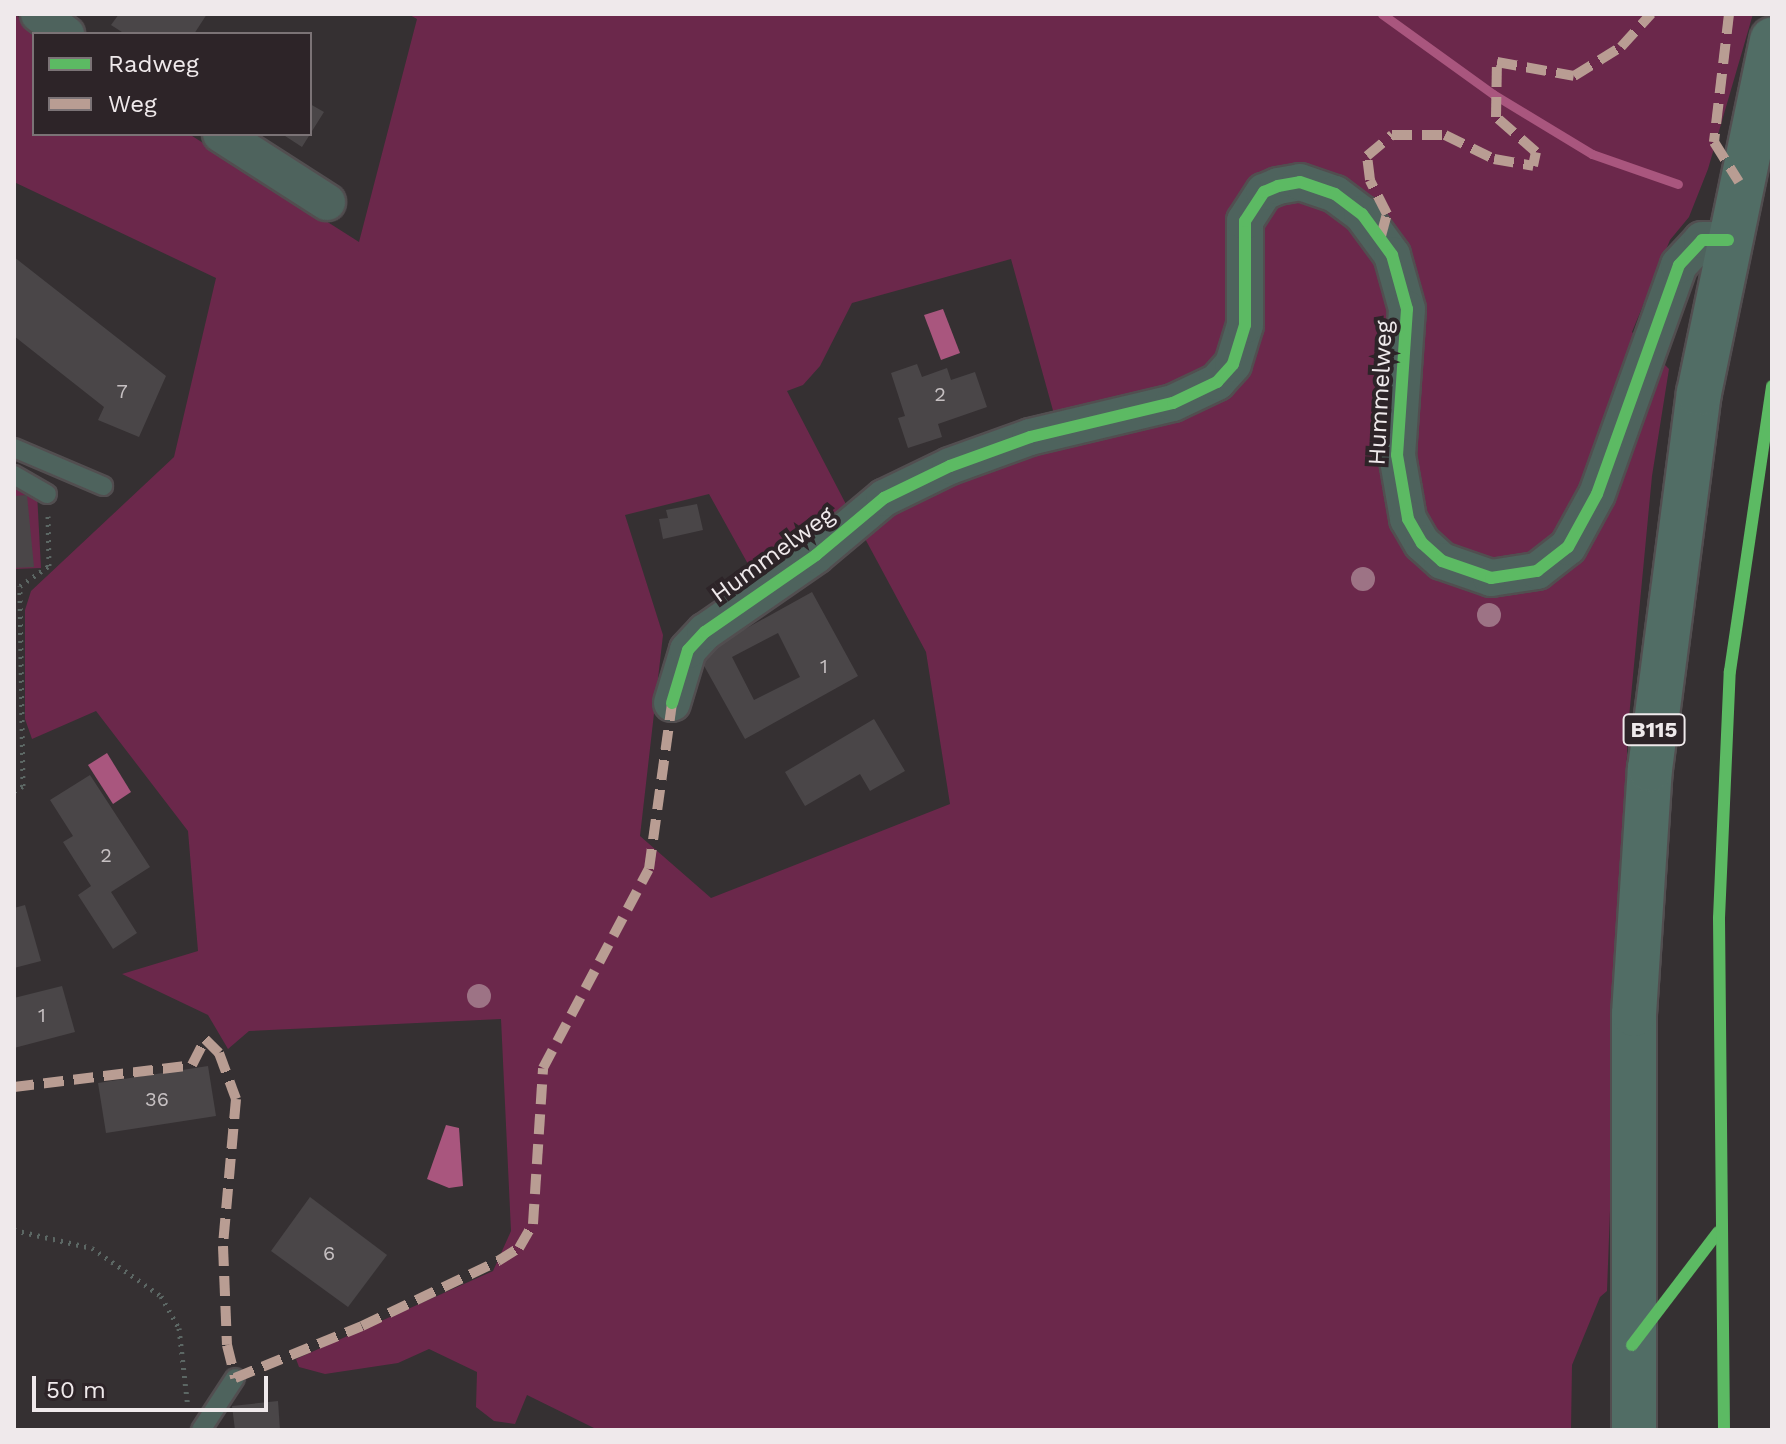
<!DOCTYPE html>
<style>
body{margin:0}
#map{position:relative;width:1786px;height:1444px;overflow:hidden;background:#353032;font-family:"Work Sans",sans-serif}
div>[style]{position:absolute}
.green>*{inset:0;background:#6b284b}
.water>*{inset:0;background:#a9567e}
.stream>*{height:9px;margin:-4.5px;padding:0 4.5px;transform-origin:4.5px;border-radius:4.5px;background:#a9567e}
.building>*{inset:0;background:#4a4648}
.path>*{height:5px;margin-top:-2.5px;transform-origin:0;background:repeating-linear-gradient(90deg,#5c6764 0 2px,transparent 0 8px)}
.roads{filter:drop-shadow(2px 0 #524e50) drop-shadow(-2px 0 #524e50) drop-shadow(0 2px #524e50) drop-shadow(0 -2px #524e50)}
.service>*{height:18px;margin:-9px;padding:0 9px;transform-origin:9px;border-radius:9px;background:#4e635d}
.minor>*{height:36px;margin:-18px;padding:0 18px;transform-origin:18px;border-radius:18px;background:#4e635d}
.primary>*{height:44px;margin:-22px;padding:0 22px;transform-origin:22px;border-radius:22px;background:#516d65}
.quiet>*{height:10px;margin-top:-5px;transform-origin:0;background:repeating-linear-gradient(90deg,#b99d93 0 20px,transparent 0 30px)}
.cycleway>*{height:12px;margin:-6px;padding:0 6px;transform-origin:6px;border-radius:6px;background:#5cba63}
.trees>*{width:24px;height:24px;margin:-12px;border-radius:50%;background:#9d7385}
span{translate:-50% -50%;white-space:nowrap;text-align:center;line-height:1.15;-webkit-text-stroke:8px #2d2428;paint-order:stroke}
.number-label{font-size:20px;color:#c6c0c2}
.number-label span{-webkit-text-stroke-width:0}
.shield-label span{padding:2px 6px;background:#2d2428;border:2px solid;border-radius:6px;-webkit-text-stroke-width:0}
.shield-label{font-size:22px;color:#efe9eb;font-weight:700}
.street-label{font-size:24px;color:#efe9eb}
.frame{position:absolute;inset:0;border:16px solid #efe9eb;pointer-events:none}
.legend{position:absolute;left:32px;top:32px;width:280px;height:104px;box-sizing:border-box;background:#2d2428;border:2px solid #7b7376;margin:0;padding:10px 14px;list-style:none;font-size:24px;color:#efe9eb}
.legend li{display:flex;align-items:center;gap:16px;height:40px}
.legend b{width:40px;border:2px solid #7b7376}
.scale{position:absolute;left:32px;top:1376px;width:236px;height:36px;box-sizing:border-box;border:4px solid #efe9eb;border-top:0;padding-left:10px;font-size:24px;line-height:28px;white-space:nowrap;color:#efe9eb;-webkit-text-stroke:6px #2d2428;paint-order:stroke}
</style>
<div id="map">
<div class="green">
<i style="clip-path:polygon(evenodd,14px 14px,42px 34px,34px 34px,34px 134px,189px 134px,359px 242px,417px 19px,408px 14px,1753px 14px,1708px 169px,1689px 217px,1670px 240px,1632px 332px,1669px 369px,1652px 476px,1628px 728px,1607px 1291px,1600px 1297px,1572px 1365px,1571px 1430px,598px 1430px,527px 1395px,515px 1424px,494px 1421px,476px 1407px,477px 1372px,429px 1349px,398px 1363px,325px 1374px,299px 1367px,296px 1359px,493px 1271px,511px 1231px,501px 1019px,249px 1031px,228px 1049px,208px 1015px,122px 974px,198px 951px,188px 831px,96px 711px,32px 739px,25px 719px,25px 610px,31px 591px,174px 457px,216px 278px,14px 182px,14px 14px,1011px 259px,1062px 443px,900px 501px,862px 533px,926px 652px,950px 804px,711px 898px,640px 836px,663px 635px,625px 515px,709px 494px,748px 564px,849px 510px,787px 391px,803px 385px,820px 366px,852px 303px,1011px 259px)"></i>
<i style="clip-path:polygon(14px 482px,37px 493px,41px 568px,14px 569px)"></i>
</div>
<div class="water">
<i style="clip-path:polygon(943px 309px,960px 353px,941px 360px,924px 315px)"></i>
<i style="clip-path:polygon(107px 753px,131px 792px,113px 804px,88px 765px)"></i>
<i style="clip-path:polygon(446px 1125px,459px 1128px,463px 1186px,449px 1188px,427px 1179px)"></i>
</div>
<div class="stream">
<i style="left:1382px;top:14px;width:137px;rotate:35.8deg"></i>
<i style="left:1493px;top:94px;width:116px;rotate:31.2deg"></i>
<i style="left:1592px;top:154px;width:91px;rotate:19.2deg"></i>
</div>
<div class="building">
<i style="clip-path:polygon(119px 14px,207px 14px,194px 34px,125px 34px,111px 25px)"></i>
<i style="clip-path:polygon(310px 104px,324px 112px,302px 147px,282px 134px,310px 134px)"></i>
<i style="clip-path:polygon(14px 257px,166px 376px,139px 437px,98px 420px,104px 407px,14px 336px)"></i>
<i style="clip-path:polygon(917px 364px,922px 377px,947px 368px,951px 380px,975px 372px,987px 407px,938px 424px,942px 437px,908px 448px,898px 418px,905px 416px,891px 373px)"></i>
<i style="clip-path:polygon(27px 495px,34px 567px,14px 568px,14px 496px)"></i>
<i style="clip-path:polygon(697px 504px,703px 530px,663px 539px,659px 519px,668px 518px,666px 510px)"></i>
<i style="clip-path:polygon(evenodd,812px 592px,858px 676px,745px 739px,698px 655px,812px 592px,778px 633px,800px 677px,754px 700px,732px 657px,778px 633px)"></i>
<i style="clip-path:polygon(874px 719px,905px 771px,870px 791px,860px 774px,805px 806px,785px 772px)"></i>
<i style="clip-path:polygon(90px 775px,150px 867px,111px 892px,137px 933px,113px 949px,78px 895px,91px 886px,63px 842px,73px 836px,50px 800px)"></i>
<i style="clip-path:polygon(25px 905px,41px 961px,14px 968px,14px 908px)"></i>
<i style="clip-path:polygon(62px 986px,75px 1032px,14px 1048px,14px 998px)"></i>
<i style="clip-path:polygon(208px 1066px,216px 1116px,106px 1133px,98px 1083px)"></i>
<i style="clip-path:polygon(310px 1197px,387px 1255px,348px 1307px,271px 1251px)"></i>
<i style="clip-path:polygon(278px 1401px,280px 1430px,235px 1430px,232px 1406px)"></i>
</div>
<div class="path">
<i style="left:14px;top:791px;width:10px;rotate:-29deg"></i>
<i style="left:23px;top:786px;width:200px;rotate:-90.9deg"></i>
<i style="left:20px;top:586px;width:35px;rotate:-35deg"></i>
<i style="left:49px;top:566px;width:50px;rotate:-91.1deg"></i>
<i style="left:14px;top:1230px;width:80px;rotate:13deg"></i>
<i style="left:92px;top:1248px;width:84px;rotate:34.8deg"></i>
<i style="left:161px;top:1296px;width:37px;rotate:61deg"></i>
<i style="left:179px;top:1328px;width:81px;rotate:83.6deg"></i>
</div>
<div class="roads">
<div class="service">
<i style="left:14px;top:448px;width:97px;rotate:23.1deg"></i>
<i style="left:14px;top:475px;width:38px;rotate:30deg"></i>
<i style="left:201px;top:1430px;width:62px;rotate:-56.8deg"></i>
</div>
<div class="minor">
<i style="left:39px;top:14px;width:34px;rotate:37deg"></i>
<i style="left:221px;top:134px;width:126px;rotate:32.7deg"></i>
<i style="left:672px;top:703px;width:55px;rotate:-73.2deg"></i>
<i style="left:688px;top:650px;width:25px;rotate:-47deg"></i>
<i style="left:705px;top:632px;width:135px;rotate:-34.7deg"></i>
<i style="left:816px;top:555px;width:89px;rotate:-40deg"></i>
<i style="left:884px;top:498px;width:73px;rotate:-25.9deg"></i>
<i style="left:950px;top:466px;width:85px;rotate:-19.9deg"></i>
<i style="left:1030px;top:437px;width:147px;rotate:-13.4deg"></i>
<i style="left:1173px;top:403px;width:49px;rotate:-25.5deg"></i>
<i style="left:1217px;top:382px;width:24px;rotate:-48deg"></i>
<i style="left:1233px;top:364px;width:41px;rotate:-72.9deg"></i>
<i style="left:1245px;top:325px;width:104px;rotate:-90deg"></i>
<i style="left:1245px;top:221px;width:35px;rotate:-57deg"></i>
<i style="left:1264px;top:192px;width:15px;rotate:-23deg"></i>
<i style="left:1278px;top:186px;width:22px;rotate:-10deg"></i>
<i style="left:1300px;top:182px;width:37px;rotate:19deg"></i>
<i style="left:1335px;top:194px;width:34px;rotate:37deg"></i>
<i style="left:1362px;top:214px;width:51px;rotate:53.8deg"></i>
<i style="left:1392px;top:255px;width:56px;rotate:74.5deg"></i>
<i style="left:1407px;top:309px;width:146px;rotate:93.9deg"></i>
<i style="left:1397px;top:455px;width:65px;rotate:80.2deg"></i>
<i style="left:1408px;top:519px;width:28px;rotate:60deg"></i>
<i style="left:1422px;top:543px;width:27px;rotate:42deg"></i>
<i style="left:1442px;top:561px;width:52px;rotate:19.1deg"></i>
<i style="left:1491px;top:578px;width:47px;rotate:-8.7deg"></i>
<i style="left:1537px;top:571px;width:39px;rotate:-38deg"></i>
<i style="left:1568px;top:547px;width:60px;rotate:-61.3deg"></i>
<i style="left:1597px;top:494px;width:243px;rotate:-70.3deg"></i>
<i style="left:1679px;top:265px;width:34px;rotate:-47deg"></i>
<i style="left:1702px;top:240px;width:26px"></i>
</div>
<div class="primary">
<i style="left:1634px;top:1430px;width:416px;rotate:-90deg"></i>
<i style="left:1634px;top:1014px;width:246px;rotate:-86.3deg"></i>
<i style="left:1650px;top:769px;width:379px;rotate:-82.6deg"></i>
<i style="left:1699px;top:393px;width:361px;rotate:-78.3deg"></i>
</div>
</div>
<div class="quiet">
<i style="left:1729px;top:14px;width:129px;rotate:96.7deg"></i>
<i style="left:1714px;top:142px;width:47px;rotate:58deg"></i>
<i style="left:1381px;top:236px;width:23px;rotate:-75deg"></i>
<i style="left:1387px;top:214px;width:38px;rotate:-117deg"></i>
<i style="left:1370px;top:180px;width:24px;rotate:-97deg"></i>
<i style="left:1367px;top:156px;width:33px;rotate:-40deg"></i>
<i style="left:1392px;top:135px;width:53px"></i>
<i style="left:1445px;top:135px;width:55px;rotate:26.1deg"></i>
<i style="left:1494px;top:159px;width:40px;rotate:10deg"></i>
<i style="left:1533px;top:166px;width:14px;rotate:-78deg"></i>
<i style="left:1536px;top:152px;width:53px;rotate:-138.8deg"></i>
<i style="left:1496px;top:117px;width:55px;rotate:-89deg"></i>
<i style="left:1497px;top:62px;width:78px;rotate:10.3deg"></i>
<i style="left:1574px;top:76px;width:55px;rotate:-31.7deg"></i>
<i style="left:1621px;top:47px;width:45px;rotate:-47.7deg"></i>
<i style="left:14px;top:1087px;width:179px;rotate:-7deg"></i>
<i style="left:192px;top:1065px;width:29px;rotate:-63deg"></i>
<i style="left:205px;top:1039px;width:20px;rotate:45deg"></i>
<i style="left:219px;top:1053px;width:49px;rotate:69.7deg"></i>
<i style="left:236px;top:1099px;width:148px;rotate:95.1deg"></i>
<i style="left:223px;top:1246px;width:99px;rotate:87.7deg"></i>
<i style="left:227px;top:1345px;width:34px;rotate:76deg"></i>
<i style="left:235px;top:1378px;width:137px;rotate:-22.3deg"></i>
<i style="left:362px;top:1326px;width:151px;rotate:-25.5deg"></i>
<i style="left:498px;top:1261px;width:25px;rotate:-32deg"></i>
<i style="left:519px;top:1248px;width:28px;rotate:-60deg"></i>
<i style="left:533px;top:1224px;width:156px;rotate:-86.3deg"></i>
<i style="left:543px;top:1068px;width:225px;rotate:-62deg"></i>
<i style="left:649px;top:869px;width:168px;rotate:-82.1deg"></i>
</div>
<div class="cycleway">
<i style="left:672px;top:703px;width:55px;rotate:-73.2deg"></i>
<i style="left:688px;top:650px;width:25px;rotate:-47deg"></i>
<i style="left:705px;top:632px;width:135px;rotate:-34.7deg"></i>
<i style="left:816px;top:555px;width:89px;rotate:-40deg"></i>
<i style="left:884px;top:498px;width:73px;rotate:-25.9deg"></i>
<i style="left:950px;top:466px;width:85px;rotate:-19.9deg"></i>
<i style="left:1030px;top:437px;width:147px;rotate:-13.4deg"></i>
<i style="left:1173px;top:403px;width:49px;rotate:-25.5deg"></i>
<i style="left:1217px;top:382px;width:24px;rotate:-48deg"></i>
<i style="left:1233px;top:364px;width:41px;rotate:-72.9deg"></i>
<i style="left:1245px;top:325px;width:104px;rotate:-90deg"></i>
<i style="left:1245px;top:221px;width:35px;rotate:-57deg"></i>
<i style="left:1264px;top:192px;width:15px;rotate:-23deg"></i>
<i style="left:1278px;top:186px;width:22px;rotate:-10deg"></i>
<i style="left:1300px;top:182px;width:37px;rotate:19deg"></i>
<i style="left:1335px;top:194px;width:34px;rotate:37deg"></i>
<i style="left:1362px;top:214px;width:51px;rotate:53.8deg"></i>
<i style="left:1392px;top:255px;width:56px;rotate:74.5deg"></i>
<i style="left:1407px;top:309px;width:146px;rotate:93.9deg"></i>
<i style="left:1397px;top:455px;width:65px;rotate:80.2deg"></i>
<i style="left:1408px;top:519px;width:28px;rotate:60deg"></i>
<i style="left:1422px;top:543px;width:27px;rotate:42deg"></i>
<i style="left:1442px;top:561px;width:52px;rotate:19.1deg"></i>
<i style="left:1491px;top:578px;width:47px;rotate:-8.7deg"></i>
<i style="left:1537px;top:571px;width:39px;rotate:-38deg"></i>
<i style="left:1568px;top:547px;width:60px;rotate:-61.3deg"></i>
<i style="left:1597px;top:494px;width:243px;rotate:-70.3deg"></i>
<i style="left:1679px;top:265px;width:34px;rotate:-47deg"></i>
<i style="left:1702px;top:240px;width:26px"></i>
<i style="left:1632px;top:1345px;width:142px;rotate:-52.7deg"></i>
<i style="left:1724px;top:1430px;width:512px;rotate:-90.56deg"></i>
<i style="left:1719px;top:918px;width:247px;rotate:-87.5deg"></i>
<i style="left:1730px;top:671px;width:288px;rotate:-81.6deg"></i>
</div>
<div class="trees">
<i style="left:1363px;top:579px"></i>
<i style="left:1489px;top:615px"></i>
<i style="left:479px;top:996px"></i>
</div>
<div class="number-label">
<span style="left:122px;top:391px">7</span>
<span style="left:940px;top:394px">2</span>
<span style="left:824px;top:666px">1</span>
<span style="left:106px;top:855px">2</span>
<span style="left:42px;top:1015px">1</span>
<span style="left:157px;top:1099px">36</span>
<span style="left:329px;top:1253px">6</span>
</div>
<div class="shield-label">
<span style="left:1654px;top:730px">B115</span>
</div>
<div class="street-label">
<span style="left:1381px;top:393px;rotate:-87deg">Hummelweg</span>
<span style="left:773px;top:555px;rotate:-36deg">Hummelweg</span>
</div>
<div class="frame"></div>
<ul class="legend">
<li><b style="height:10px;background:#5cba63"></b>Radweg</li>
<li><b style="height:10px;background:#b99d93"></b>Weg</li>
</ul>
<div class="scale">50 m</div>
</div>
